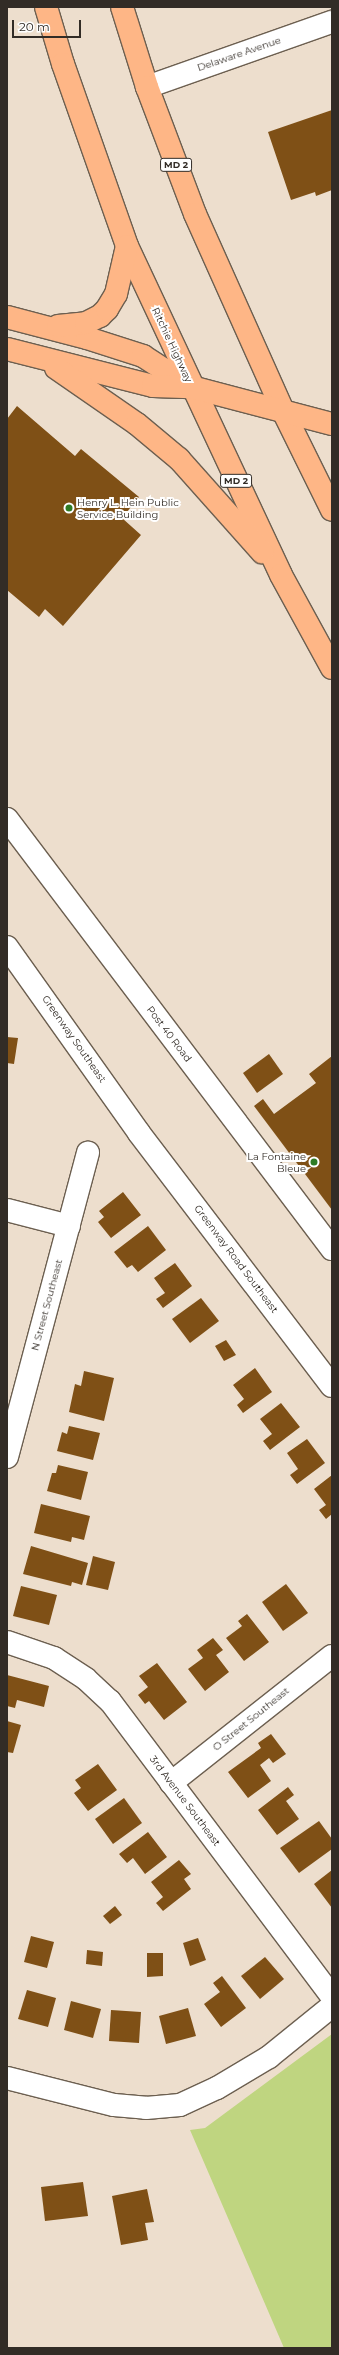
<!DOCTYPE html>
<style>
body{margin:0}
#map{position:relative;width:339px;height:2355px;overflow:hidden;background:#eddecd;font-family:Montserrat,sans-serif}
div>[style]{position:absolute}
.green>*{inset:0;background:#bfd580}
.building>*{inset:0;background:#7f5016}
.roads{filter:drop-shadow(1px 0 #6c5f50) drop-shadow(-1px 0 #6c5f50) drop-shadow(0 1px #6c5f50) drop-shadow(0 -1px #6c5f50)}
.minor>*{height:22px;margin:-11px;padding:0 11px;transform-origin:11px;border-radius:11px;background:#fff}
.major>*{height:22px;margin:-11px;padding:0 11px;transform-origin:11px;border-radius:11px;background:#feb686}
.dots>*{width:11px;height:11px;translate:-50% -50%;box-sizing:border-box;border:2px solid #fff;border-radius:50%}
span{translate:-50% -50%;white-space:nowrap;text-align:center;line-height:1.15;-webkit-text-stroke:4px #fff;paint-order:stroke}
.shield-label span{padding:1px 3px;background:#fff;border:1px solid;border-radius:3px;-webkit-text-stroke-width:0}
.shield-label{font-size:9px;color:#322c26;font-weight:700}
.street-label{font-size:10px;color:#322c26}
.poi-label{font-size:10px;color:#322c26}
.left{translate:0 -50%;text-align:left}
.right{translate:-100% -50%;text-align:right}
.frame{position:absolute;inset:0;border:8px solid #322c26;pointer-events:none}
.scale{position:absolute;left:12px;top:20px;width:69px;height:18px;box-sizing:border-box;border:2px solid #322c26;border-top:0;padding-left:5px;font-size:12px;line-height:14px;white-space:nowrap;color:#322c26;-webkit-text-stroke:3px #fff;paint-order:stroke}
</style>
<div id="map">
<div class="green">
<i style="clip-path:polygon(332px 2034px,332px 2348px,284px 2348px,190px 2130px,205px 2128px)"></i>
</div>
<div class="building">
<i style="clip-path:polygon(332px 110px,332px 190px,316px 196px,315px 192px,291px 200px,268px 132px)"></i>
<i style="clip-path:polygon(17px 406px,75px 456px,81px 449px,139px 497px,122px 518px,141px 535px,63px 626px,45px 609px,39px 617px,7px 590px,7px 419px)"></i>
<i style="clip-path:polygon(7px 1037px,18px 1038px,14px 1064px,7px 1063px)"></i>
<i style="clip-path:polygon(269px 1054px,283px 1074px,257px 1093px,243px 1073px)"></i>
<i style="clip-path:polygon(332px 1056px,332px 1210px,254px 1106px,263px 1099px,274px 1114px,316px 1083px,309px 1074px)"></i>
<i style="clip-path:polygon(123px 1192px,141px 1215px,111px 1238px,98px 1222px,104px 1217px,99px 1211px)"></i>
<i style="clip-path:polygon(148px 1226px,166px 1250px,138px 1272px,132px 1265px,127px 1268px,114px 1252px)"></i>
<i style="clip-path:polygon(175px 1263px,192px 1286px,163px 1308px,156px 1299px,165px 1293px,154px 1278px)"></i>
<i style="clip-path:polygon(201px 1298px,219px 1321px,190px 1343px,172px 1319px)"></i>
<i style="clip-path:polygon(226px 1340px,236px 1355px,224px 1361px,215px 1346px)"></i>
<i style="clip-path:polygon(255px 1368px,272px 1392px,243px 1413px,237px 1405px,244px 1399px,233px 1385px)"></i>
<i style="clip-path:polygon(84px 1371px,114px 1378px,104px 1421px,69px 1412px,75px 1384px,81px 1386px)"></i>
<i style="clip-path:polygon(281px 1403px,300px 1427px,270px 1450px,263px 1441px,272px 1434px,260px 1419px)"></i>
<i style="clip-path:polygon(69px 1426px,100px 1433px,93px 1460px,57px 1451px,62px 1432px,67px 1434px)"></i>
<i style="clip-path:polygon(307px 1439px,325px 1463px,297px 1484px,290px 1475px,298px 1469px,287px 1453px)"></i>
<i style="clip-path:polygon(58px 1465px,88px 1472px,81px 1500px,47px 1491px,52px 1473px,56px 1473px)"></i>
<i style="clip-path:polygon(332px 1475px,332px 1514px,326px 1519px,319px 1510px,326px 1505px,314px 1489px)"></i>
<i style="clip-path:polygon(41px 1504px,90px 1516px,84px 1540px,72px 1537px,71px 1542px,34px 1533px)"></i>
<i style="clip-path:polygon(31px 1546px,88px 1563px,82px 1585px,72px 1582px,71px 1586px,23px 1574px)"></i>
<i style="clip-path:polygon(93px 1556px,115px 1562px,108px 1590px,86px 1585px)"></i>
<i style="clip-path:polygon(286px 1584px,308px 1613px,283px 1631px,262px 1602px)"></i>
<i style="clip-path:polygon(21px 1586px,57px 1595px,49px 1625px,13px 1616px)"></i>
<i style="clip-path:polygon(247px 1614px,269px 1642px,244px 1661px,226px 1638px,242px 1626px,238px 1621px)"></i>
<i style="clip-path:polygon(213px 1638px,223px 1650px,216px 1655px,229px 1672px,205px 1691px,188px 1669px,203px 1658px,197px 1650px)"></i>
<i style="clip-path:polygon(157px 1663px,187px 1702px,164px 1720px,149px 1701px,145px 1704px,138px 1695px,148px 1687px,139px 1676px)"></i>
<i style="clip-path:polygon(7px 1675px,49px 1686px,44px 1707px,17px 1700px,15px 1708px,7px 1706px)"></i>
<i style="clip-path:polygon(7px 1721px,21px 1725px,13px 1753px,7px 1752px)"></i>
<i style="clip-path:polygon(271px 1734px,286px 1754px,273px 1763px,269px 1758px,260px 1765px,271px 1781px,248px 1798px,228px 1772px,261px 1748px,258px 1743px)"></i>
<i style="clip-path:polygon(98px 1764px,117px 1790px,88px 1811px,74px 1793px,81px 1788px,75px 1780px)"></i>
<i style="clip-path:polygon(288px 1787px,294px 1795px,286px 1801px,299px 1819px,277px 1835px,258px 1810px)"></i>
<i style="clip-path:polygon(124px 1798px,142px 1823px,113px 1844px,95px 1819px)"></i>
<i style="clip-path:polygon(319px 1821px,332px 1839px,332px 1849px,299px 1873px,280px 1848px)"></i>
<i style="clip-path:polygon(148px 1832px,167px 1857px,145px 1874px,133px 1858px,127px 1863px,119px 1854px)"></i>
<i style="clip-path:polygon(179px 1860px,191px 1874px,184px 1879px,191px 1889px,163px 1911px,156px 1903px,163px 1897px,151px 1882px)"></i>
<i style="clip-path:polygon(332px 1870px,332px 1908px,314px 1884px)"></i>
<i style="clip-path:polygon(115px 1906px,122px 1915px,110px 1924px,103px 1916px)"></i>
<i style="clip-path:polygon(31px 1936px,54px 1942px,47px 1968px,24px 1962px)"></i>
<i style="clip-path:polygon(198px 1938px,206px 1960px,190px 1966px,183px 1943px)"></i>
<i style="clip-path:polygon(87px 1950px,103px 1952px,102px 1966px,86px 1964px)"></i>
<i style="clip-path:polygon(147px 1953px,163px 1953px,163px 1976px,147px 1977px)"></i>
<i style="clip-path:polygon(265px 1957px,284px 1979px,260px 1999px,241px 1976px)"></i>
<i style="clip-path:polygon(222px 1976px,246px 2008px,221px 2027px,204px 2004px,220px 1992px,213px 1983px)"></i>
<i style="clip-path:polygon(27px 1990px,56px 1998px,48px 2027px,18px 2019px)"></i>
<i style="clip-path:polygon(71px 2001px,101px 2009px,93px 2038px,64px 2030px)"></i>
<i style="clip-path:polygon(188px 2008px,196px 2036px,166px 2044px,159px 2016px)"></i>
<i style="clip-path:polygon(111px 2010px,141px 2012px,139px 2043px,109px 2041px)"></i>
<i style="clip-path:polygon(83px 2182px,88px 2216px,45px 2221px,41px 2187px)"></i>
<i style="clip-path:polygon(147px 2189px,154px 2222px,145px 2223px,148px 2240px,121px 2245px,112px 2196px)"></i>
</div>
<div class="roads">
<div class="minor">
<i style="left:147px;top:87px;width:196px;rotate:-19.4deg"></i>
<i style="left:7px;top:819px;width:539px;rotate:52.92deg"></i>
<i style="left:7px;top:947px;width:228px;rotate:54.6deg"></i>
<i style="left:139px;top:1133px;width:318px;rotate:52.7deg"></i>
<i style="left:7px;top:1210px;width:64px;rotate:14.5deg"></i>
<i style="left:7px;top:1457px;width:315px;rotate:-75.1deg"></i>
<i style="left:7px;top:1642px;width:50px;rotate:18.8deg"></i>
<i style="left:54px;top:1658px;width:38px;rotate:33deg"></i>
<i style="left:86px;top:1679px;width:33px;rotate:43deg"></i>
<i style="left:110px;top:1701px;width:370px;rotate:53.1deg"></i>
<i style="left:171px;top:1783px;width:205px;rotate:-38.3deg"></i>
<i style="left:7px;top:2078px;width:110px;rotate:14.2deg"></i>
<i style="left:114px;top:2105px;width:32px;rotate:5deg"></i>
<i style="left:146px;top:2108px;width:34px;rotate:-5deg"></i>
<i style="left:180px;top:2105px;width:41px;rotate:-24.7deg"></i>
<i style="left:217px;top:2088px;width:61px;rotate:-30.8deg"></i>
<i style="left:269px;top:2057px;width:81px;rotate:-39deg"></i>
</div>
<div class="major">
<i style="left:46px;top:7px;width:59px;rotate:73.4deg"></i>
<i style="left:63px;top:64px;width:193px;rotate:70.6deg"></i>
<i style="left:127px;top:246px;width:363px;rotate:64.9deg"></i>
<i style="left:281px;top:575px;width:106px;rotate:61.3deg"></i>
<i style="left:122px;top:7px;width:84px;rotate:72.6deg"></i>
<i style="left:147px;top:87px;width:136px;rotate:69.3deg"></i>
<i style="left:195px;top:214px;width:216px;rotate:65.9deg"></i>
<i style="left:283px;top:411px;width:110px;rotate:63.7deg"></i>
<i style="left:7px;top:317px;width:83px;rotate:14.7deg"></i>
<i style="left:87px;top:338px;width:59px;rotate:17.8deg"></i>
<i style="left:143px;top:356px;width:57px;rotate:32.9deg"></i>
<i style="left:58px;top:326px;width:28px;rotate:-6deg"></i>
<i style="left:86px;top:323px;width:16px;rotate:-27deg"></i>
<i style="left:100px;top:316px;width:10px;rotate:-45deg"></i>
<i style="left:107px;top:309px;width:17px;rotate:-59deg"></i>
<i style="left:116px;top:294px;width:49px;rotate:-77.1deg"></i>
<i style="left:7px;top:349px;width:151px;rotate:14.2deg"></i>
<i style="left:153px;top:386px;width:38px;rotate:2deg"></i>
<i style="left:191px;top:387px;width:146px;rotate:14.7deg"></i>
<i style="left:56px;top:368px;width:98px;rotate:34.7deg"></i>
<i style="left:137px;top:424px;width:55px;rotate:39.8deg"></i>
<i style="left:179px;top:459px;width:125px;rotate:48.3deg"></i>
</div>
</div>
<div class="dots">
<i style="left:69px;top:508px;background:#2e7b24"></i>
<i style="left:314px;top:1162px;background:#2e7b24"></i>
</div>
<div class="shield-label">
<span style="left:176px;top:165px">MD 2</span>
<span style="left:236px;top:481px">MD 2</span>
</div>
<div class="street-label">
<span style="left:239px;top:54px;rotate:-19deg">Delaware Avenue</span>
<span style="left:172px;top:345px;rotate:65deg">Ritchie Highway</span>
<span style="left:169px;top:1034px;rotate:53deg">Post 40 Road</span>
<span style="left:74px;top:1039px;rotate:55deg">Greenway Southeast</span>
<span style="left:236px;top:1259px;rotate:53deg">Greenway Road Southeast</span>
<span style="left:47px;top:1305px;rotate:-75deg">N Street Southeast</span>
<span style="left:251px;top:1719px;rotate:-39deg">O Street Southeast</span>
<span style="left:185px;top:1801px;rotate:53deg">3rd Avenue Southeast</span>
</div>
<div class="poi-label">
<span class="left" style="left:77px;top:508px">Henry L. Hein Public<br>Service Building</span>
<span class="right" style="left:306px;top:1162px">La Fontaine<br>Bleue</span>
</div>
<div class="frame"></div>
<div class="scale">20 m</div>
</div>
